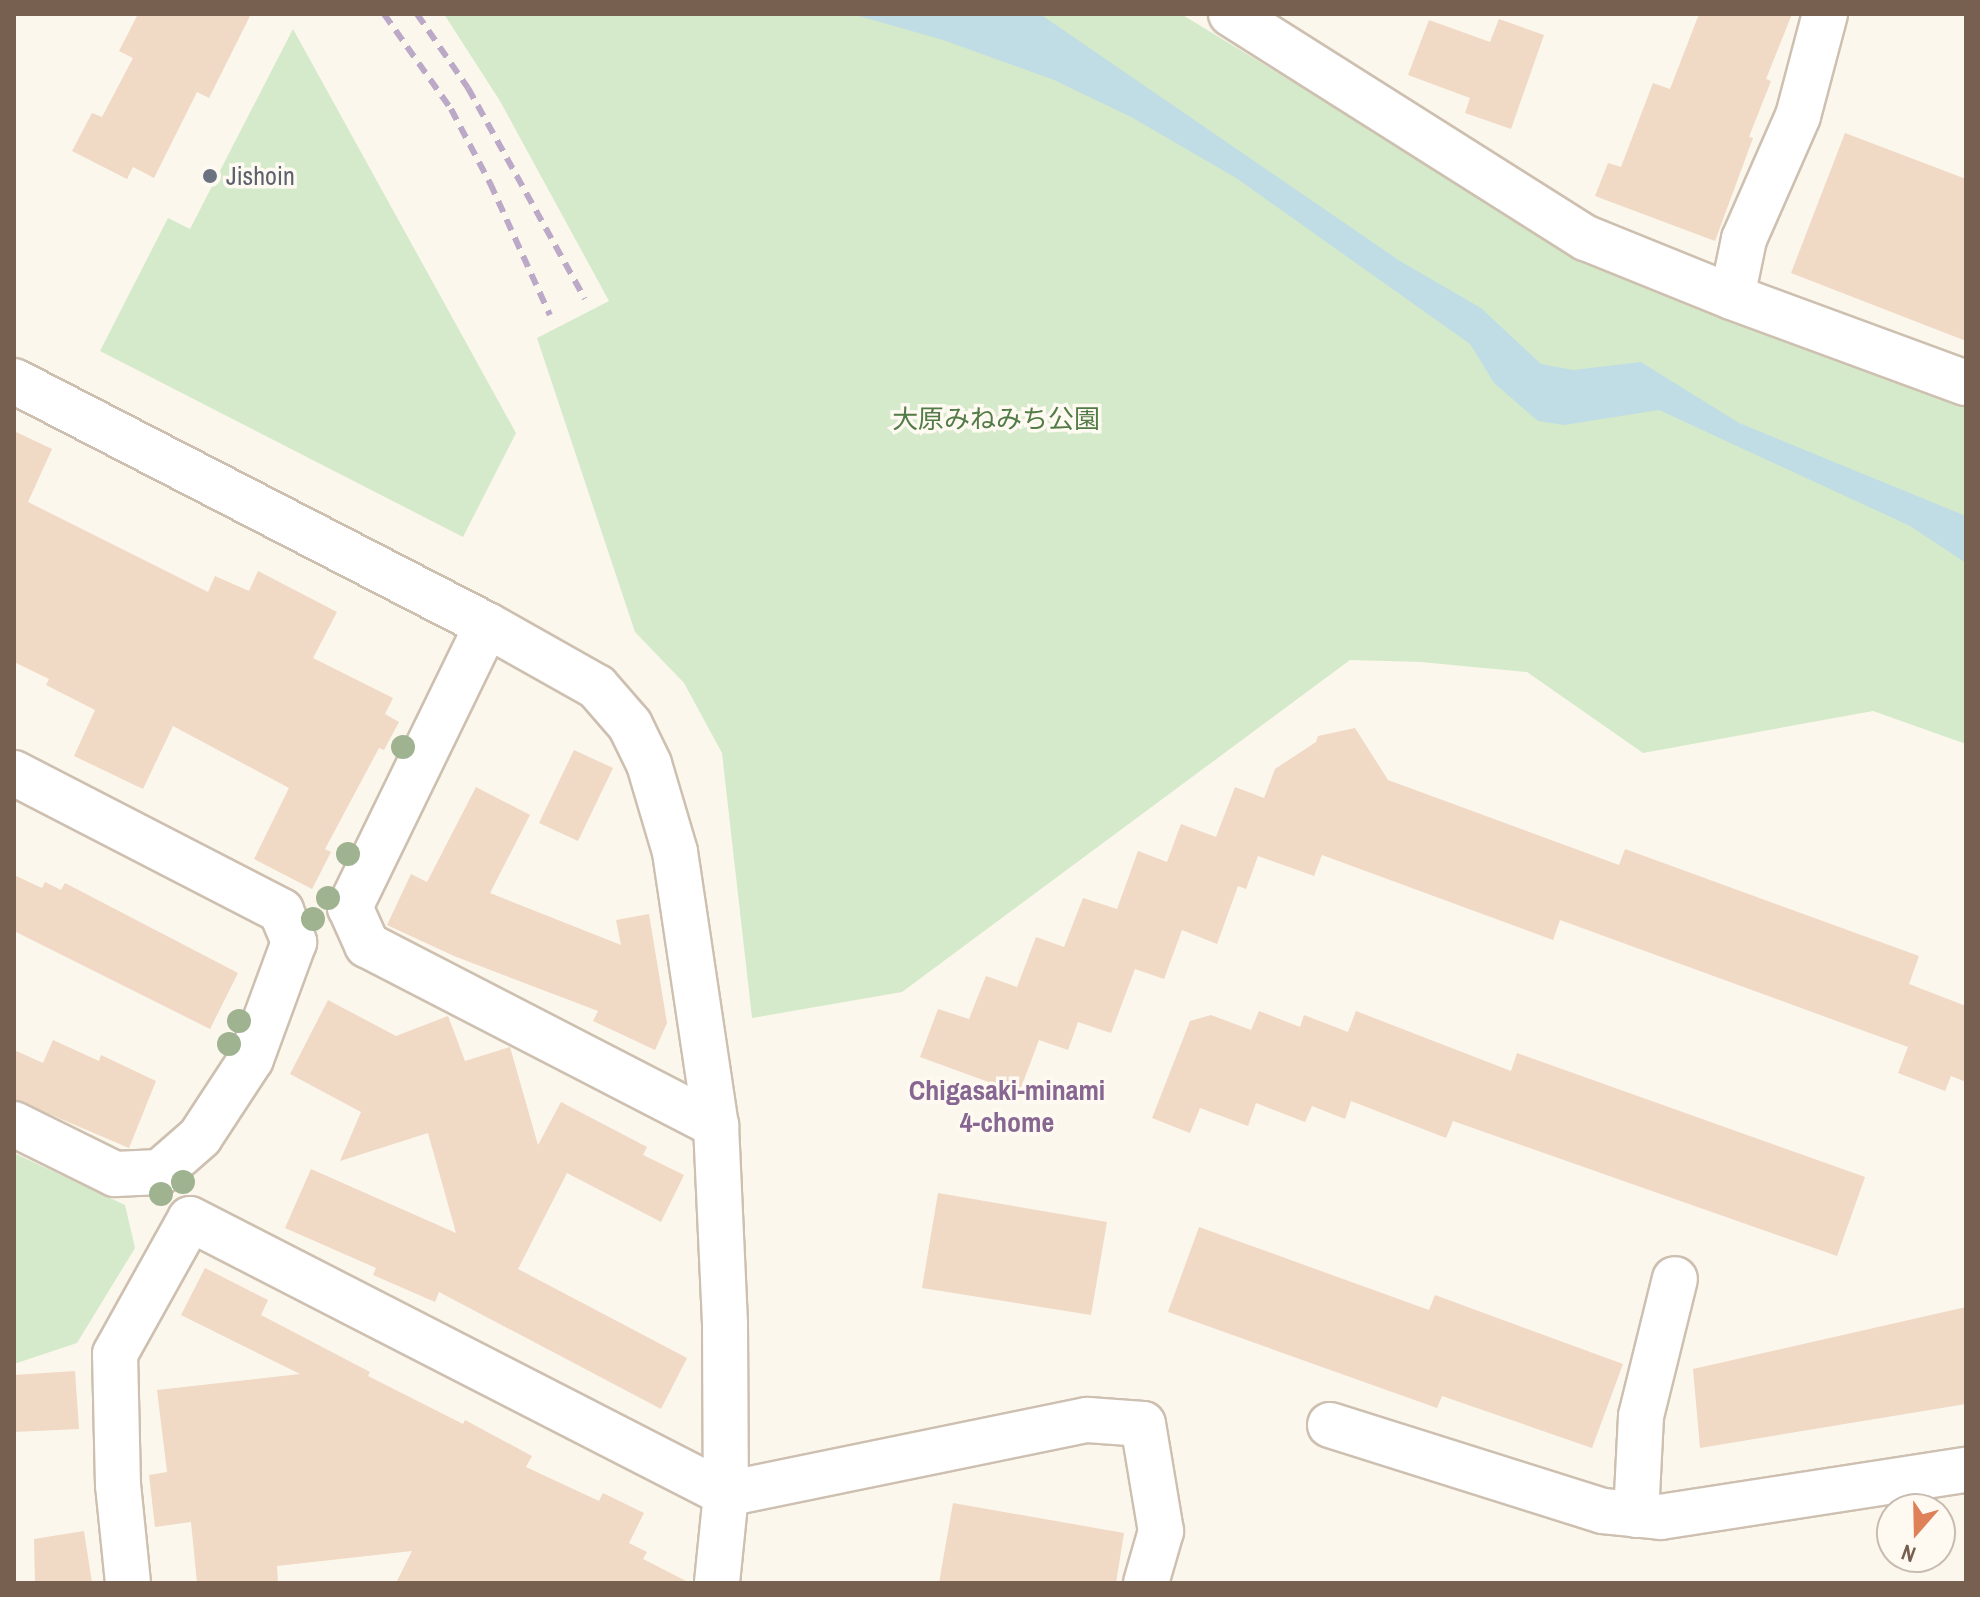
<!DOCTYPE html>
<meta charset="utf-8">
<style>
body{margin:0}
#map{position:relative;width:1980px;height:1597px;overflow:hidden;background:#fcf7ec;font-family:"Archivo Narrow","Noto Sans JP",sans-serif}
div>[style]{position:absolute}
.green>*{inset:0;background:#d5eaca}
.water>*{inset:0;background:#c0dde5}
.building>*{inset:0;background:#f0d9c5}
.roads{filter:drop-shadow(2px 0 #cec0b1) drop-shadow(-2px 0 #cec0b1) drop-shadow(0 2px #cec0b1) drop-shadow(0 -2px #cec0b1)}
.minor>*{height:44px;margin:-22px;padding:0 22px;transform-origin:22px;border-radius:22px;background:#fff}
.rail>*{height:6px;margin-top:-3px;transform-origin:0;background:repeating-linear-gradient(90deg,#bba9c7 0 12px,transparent 0 20px)}
.trees>*{width:24px;height:24px;margin:-12px;border-radius:50%;background:#9fb391}
.dots>*{width:22px;height:22px;translate:-50% -50%;box-sizing:border-box;border:4px solid #fefaf2;border-radius:50%}
span{translate:-50% -50%;white-space:nowrap;text-align:center;line-height:1.15;-webkit-text-stroke:7px #fefaf2;paint-order:stroke}
.worship-label{font-size:26px;color:#5b616d}
.left{translate:0 -50%;text-align:left}
.park-label{font-size:26px;color:#537b47}
.neighbourhood-label{font-size:28px;color:#876792;font-weight:700}
.frame{position:absolute;inset:0;border:16px solid #77604f;pointer-events:none}
.north{position:absolute;left:1876px;top:1493px;width:80px;height:80px;box-sizing:border-box;background:#fefaf2;border:2px solid #c8bcb1;border-radius:50%;rotate:200deg;font-size:22px;font-weight:700;line-height:32px;text-align:center;color:#77604f}
.north::after{content:'';display:block;margin:auto;width:28px;height:36px;background:#de8058;clip-path:polygon(50% 0,100% 100%,50% 72%,0 100%)}
</style>
<div id="map">
<div class="green">
<i style="clip-path:polygon(444px 14px,1181px 14px,1571px 251px,1966px 406px,1966px 744px,1873px 711px,1643px 753px,1527px 672px,1421px 662px,1350px 660px,902px 992px,752px 1018px,722px 753px,684px 683px,635px 632px,537px 338px,609px 301px,500px 101px)"></i>
<i style="clip-path:polygon(293px 29px,516px 433px,463px 537px,100px 351px,168px 218px,190px 229px)"></i>
<i style="clip-path:polygon(14px 1153px,125px 1205px,135px 1248px,77px 1343px,14px 1364px)"></i>
</div>
<div class="water">
<i style="clip-path:polygon(852px 14px,1040px 14px,1400px 261px,1481px 308px,1541px 364px,1573px 370px,1641px 362px,1739px 423px,1966px 516px,1966px 563px,1910px 526px,1659px 410px,1564px 425px,1538px 421px,1494px 383px,1470px 344px,1236px 178px,1131px 117px,1054px 80px,943px 40px)"></i>
</div>
<div class="building">
<i style="clip-path:polygon(138px 14px,251px 14px,209px 98px,197px 92px,154px 178px,133px 167px,127px 179px,72px 151px,92px 113px,102px 117px,133px 58px,119px 51px)"></i>
<i style="clip-path:polygon(1699px 14px,1792px 14px,1766px 79px,1771px 81px,1749px 137px,1753px 138px,1715px 241px,1595px 196px,1608px 163px,1621px 167px,1653px 83px,1670px 89px)"></i>
<i style="clip-path:polygon(1499px 19px,1544px 35px,1511px 129px,1465px 113px,1470px 98px,1408px 75px,1429px 20px,1490px 42px)"></i>
<i style="clip-path:polygon(1845px 133px,1966px 179px,1966px 341px,1791px 273px)"></i>
<i style="clip-path:polygon(14px 431px,52px 449px,28px 502px,208px 592px,215px 576px,249px 591px,258px 571px,337px 612px,313px 658px,393px 698px,385px 714px,399px 722px,384px 750px,379px 748px,325px 849px,331px 852px,312px 889px,254px 859px,289px 788px,173px 726px,143px 789px,74px 756px,95px 710px,46px 685px,49px 679px,14px 662px)"></i>
<i style="clip-path:polygon(1355px 728px,1388px 780px,1619px 865px,1625px 849px,1919px 956px,1909px 984px,1966px 1006px,1966px 1082px,1951px 1076px,1945px 1091px,1898px 1073px,1908px 1047px,1560px 920px,1553px 940px,1322px 855px,1314px 876px,1258px 856px,1246px 889px,1238px 886px,1217px 944px,1182px 930px,1164px 979px,1135px 969px,1111px 1033px,1078px 1022px,1068px 1050px,1039px 1040px,1019px 1093px,920px 1057px,938px 1009px,969px 1019px,986px 976px,1017px 987px,1036px 937px,1064px 947px,1083px 898px,1117px 909px,1138px 851px,1167px 862px,1181px 824px,1216px 837px,1235px 787px,1264px 798px,1275px 769px,1316px 742px,1318px 736px)"></i>
<i style="clip-path:polygon(574px 750px,613px 768px,578px 841px,539px 823px)"></i>
<i style="clip-path:polygon(476px 787px,530px 815px,490px 893px,621px 945px,616px 920px,649px 914px,667px 1023px,655px 1050px,593px 1021px,598px 1011px,454px 956px,387px 925px,411px 874px,427px 882px)"></i>
<i style="clip-path:polygon(14px 875px,42px 888px,45px 882px,61px 890px,65px 883px,238px 973px,210px 1029px,14px 931px)"></i>
<i style="clip-path:polygon(328px 1000px,396px 1036px,448px 1016px,465px 1061px,510px 1047px,538px 1145px,561px 1102px,647px 1147px,643px 1155px,684px 1175px,661px 1222px,567px 1173px,518px 1269px,687px 1358px,661px 1409px,439px 1292px,435px 1302px,373px 1275px,376px 1268px,285px 1228px,311px 1169px,456px 1233px,428px 1133px,340px 1161px,361px 1112px,290px 1074px)"></i>
<i style="clip-path:polygon(1259px 1011px,1300px 1027px,1304px 1015px,1348px 1032px,1356px 1011px,1511px 1071px,1517px 1053px,1865px 1177px,1837px 1256px,1453px 1121px,1446px 1138px,1351px 1101px,1345px 1119px,1312px 1106px,1305px 1122px,1256px 1103px,1248px 1126px,1200px 1108px,1190px 1133px,1152px 1118px,1190px 1021px,1211px 1015px,1251px 1030px)"></i>
<i style="clip-path:polygon(53px 1040px,99px 1061px,101px 1055px,156px 1081px,129px 1148px,14px 1099px,14px 1050px,43px 1063px)"></i>
<i style="clip-path:polygon(938px 1193px,1107px 1222px,1091px 1315px,922px 1288px)"></i>
<i style="clip-path:polygon(1199px 1227px,1429px 1310px,1435px 1295px,1623px 1364px,1592px 1448px,1442px 1396px,1437px 1408px,1168px 1312px)"></i>
<i style="clip-path:polygon(205px 1268px,268px 1300px,261px 1315px,370px 1372px,368px 1376px,463px 1424px,465px 1420px,532px 1456px,526px 1467px,599px 1501px,603px 1493px,644px 1513px,629px 1543px,647px 1552px,643px 1559px,690px 1583px,396px 1583px,412px 1551px,277px 1566px,278px 1583px,197px 1583px,191px 1522px,155px 1527px,149px 1475px,167px 1472px,157px 1390px,300px 1374px,181px 1315px)"></i>
<i style="clip-path:polygon(1966px 1307px,1966px 1404px,1700px 1448px,1693px 1369px)"></i>
<i style="clip-path:polygon(75px 1371px,79px 1429px,14px 1432px,14px 1375px)"></i>
<i style="clip-path:polygon(953px 1503px,1124px 1533px,1116px 1583px,939px 1583px)"></i>
<i style="clip-path:polygon(84px 1531px,92px 1583px,35px 1583px,34px 1539px)"></i>
</div>
<div class="roads">
<div class="minor">
<i style="left:1231px;top:14px;width:420px;rotate:32.3deg"></i>
<i style="left:1586px;top:238px;width:157px;rotate:22deg"></i>
<i style="left:1732px;top:297px;width:249px;rotate:20.2deg"></i>
<i style="left:1732px;top:297px;width:59px;rotate:-78.3deg"></i>
<i style="left:1744px;top:239px;width:134px;rotate:-66.3deg"></i>
<i style="left:1798px;top:116px;width:106px;rotate:-75.2deg"></i>
<i style="left:14px;top:381px;width:532px;rotate:27.29deg"></i>
<i style="left:487px;top:625px;width:126px;rotate:29.4deg"></i>
<i style="left:597px;top:687px;width:50px;rotate:49deg"></i>
<i style="left:630px;top:725px;width:43px;rotate:64deg"></i>
<i style="left:649px;top:764px;width:92px;rotate:73.5deg"></i>
<i style="left:675px;top:852px;width:276px;rotate:81.5deg"></i>
<i style="left:716px;top:1125px;width:199px;rotate:87.4deg"></i>
<i style="left:725px;top:1324px;width:170px;rotate:89.7deg"></i>
<i style="left:726px;top:1494px;width:89px;rotate:95.8deg"></i>
<i style="left:487px;top:625px;width:314px;rotate:115.9deg"></i>
<i style="left:350px;top:907px;width:42px;rotate:65.9deg"></i>
<i style="left:367px;top:945px;width:393px;rotate:27.3deg"></i>
<i style="left:14px;top:773px;width:301px;rotate:27.3deg"></i>
<i style="left:281px;top:911px;width:34px;rotate:67deg"></i>
<i style="left:294px;top:942px;width:125px;rotate:110.2deg"></i>
<i style="left:251px;top:1059px;width:93px;rotate:123.2deg"></i>
<i style="left:200px;top:1137px;width:53px;rotate:138.8deg"></i>
<i style="left:160px;top:1172px;width:45px;rotate:177.5deg"></i>
<i style="left:115px;top:1174px;width:113px;rotate:-153.7deg"></i>
<i style="left:1330px;top:1425px;width:286px;rotate:17.5deg"></i>
<i style="left:1603px;top:1511px;width:58px;rotate:5.9deg"></i>
<i style="left:1661px;top:1517px;width:309px;rotate:-8.8deg"></i>
<i style="left:1636px;top:1515px;width:99px;rotate:-87.1deg"></i>
<i style="left:1641px;top:1416px;width:141px;rotate:-76.1deg"></i>
<i style="left:128px;top:1583px;width:99px;rotate:-95.8deg"></i>
<i style="left:118px;top:1485px;width:131px;rotate:-91.3deg"></i>
<i style="left:115px;top:1354px;width:154px;rotate:-60.9deg"></i>
<i style="left:190px;top:1219px;width:602px;rotate:27.16deg"></i>
<i style="left:726px;top:1494px;width:369px;rotate:-11.6deg"></i>
<i style="left:1088px;top:1420px;width:55px;rotate:4.2deg"></i>
<i style="left:1143px;top:1424px;width:109px;rotate:80.5deg"></i>
<i style="left:1161px;top:1531px;width:54px;rotate:106.1deg"></i>
</div>
</div>
<div class="rail">
<i style="left:384px;top:14px;width:116px;rotate:54.8deg"></i>
<i style="left:451px;top:109px;width:84px;rotate:62.2deg"></i>
<i style="left:490px;top:183px;width:145px;rotate:65.6deg"></i>
<i style="left:417px;top:14px;width:90px;rotate:55.4deg"></i>
<i style="left:468px;top:88px;width:241px;rotate:61deg"></i>
</div>
<div class="trees">
<i style="left:403px;top:747px"></i>
<i style="left:348px;top:854px"></i>
<i style="left:328px;top:898px"></i>
<i style="left:313px;top:919px"></i>
<i style="left:239px;top:1021px"></i>
<i style="left:229px;top:1044px"></i>
<i style="left:183px;top:1182px"></i>
<i style="left:161px;top:1194px"></i>
</div>
<div class="dots">
<i style="left:210px;top:176px;background:#6b7280"></i>
</div>
<div class="worship-label">
<span class="left" style="left:226px;top:176px">Jishoin</span>
</div>
<div class="park-label">
<span style="left:996px;top:419px">大原みねみち公園</span>
</div>
<div class="neighbourhood-label">
<span style="left:1007px;top:1106px">Chigasaki-minami<br>4-chome</span>
</div>
<div class="frame"></div>
<div class="north">N</div>
</div>
